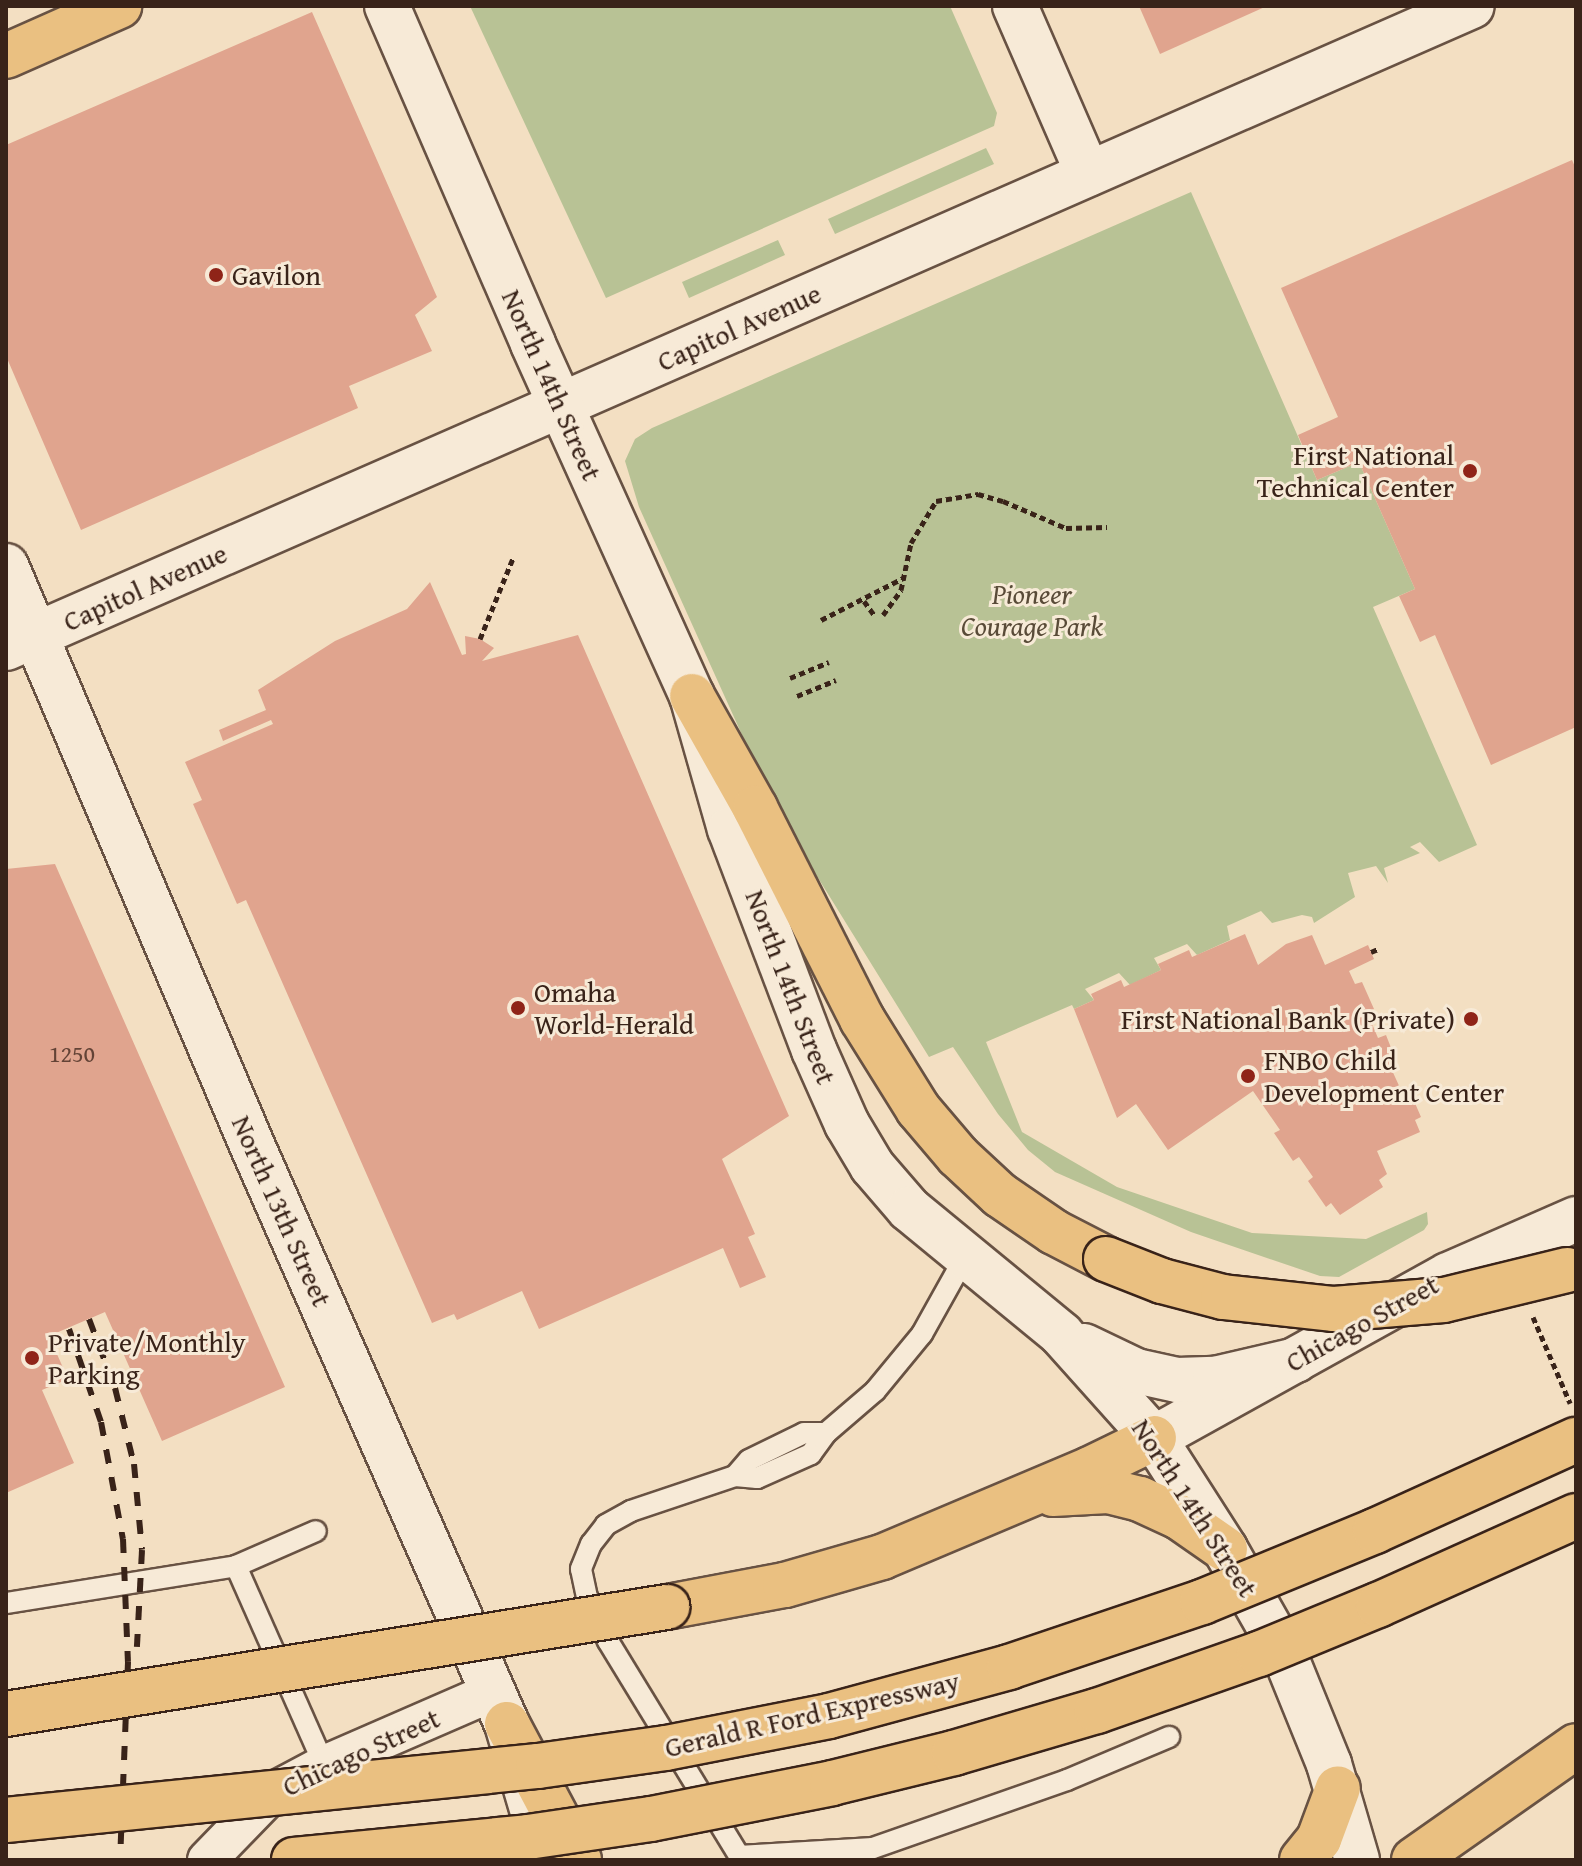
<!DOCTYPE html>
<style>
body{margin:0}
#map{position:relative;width:1582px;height:1866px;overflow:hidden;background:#f3dfc2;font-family:"Gentium Book Plus",serif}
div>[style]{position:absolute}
.green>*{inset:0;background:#b8c295}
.building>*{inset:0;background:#e0a48e}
.path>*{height:5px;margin-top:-2.5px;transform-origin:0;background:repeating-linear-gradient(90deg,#392319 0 6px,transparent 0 10px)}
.roads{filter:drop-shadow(2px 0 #685243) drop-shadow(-2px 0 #685243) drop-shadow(0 2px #685243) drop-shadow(0 -2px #685243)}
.service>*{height:20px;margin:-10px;padding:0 10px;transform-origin:10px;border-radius:10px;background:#f7ead7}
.minor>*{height:38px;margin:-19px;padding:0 19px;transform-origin:19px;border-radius:19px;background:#f7ead7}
.tertiary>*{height:44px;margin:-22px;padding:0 22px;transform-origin:22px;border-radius:22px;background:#f7ead7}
.secondary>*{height:44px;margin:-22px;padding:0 22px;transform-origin:22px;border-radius:22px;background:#f7ead7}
.trunk>*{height:44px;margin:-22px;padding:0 22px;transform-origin:22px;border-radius:22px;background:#eac081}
.motorway>*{height:44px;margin:-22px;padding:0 22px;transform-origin:22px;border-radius:22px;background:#eac081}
.rail>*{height:6px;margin-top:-3px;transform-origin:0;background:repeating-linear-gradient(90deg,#392319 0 14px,transparent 0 28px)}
.bridges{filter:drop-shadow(2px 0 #392319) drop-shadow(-2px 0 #392319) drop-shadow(0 2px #392319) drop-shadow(0 -2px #392319)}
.motorway-bridge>*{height:44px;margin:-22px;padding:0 22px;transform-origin:22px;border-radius:22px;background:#eac081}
.dots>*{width:22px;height:22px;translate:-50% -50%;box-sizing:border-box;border:4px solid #f7ead7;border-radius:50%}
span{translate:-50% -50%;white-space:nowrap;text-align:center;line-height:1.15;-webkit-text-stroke:6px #f7ead7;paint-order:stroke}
.number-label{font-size:24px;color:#634336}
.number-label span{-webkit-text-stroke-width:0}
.poi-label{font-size:28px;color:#392319}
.left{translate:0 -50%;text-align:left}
.right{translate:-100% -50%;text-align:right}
.street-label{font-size:28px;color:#392319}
.park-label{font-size:28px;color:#594b38;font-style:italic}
.frame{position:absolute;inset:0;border:8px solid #392319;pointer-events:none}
</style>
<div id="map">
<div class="green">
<i style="clip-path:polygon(470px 6px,950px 6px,997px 113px,994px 126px,606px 298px)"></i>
<i style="clip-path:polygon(986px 148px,994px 164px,835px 234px,828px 219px)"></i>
<i style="clip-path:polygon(1191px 192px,1317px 480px,1359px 462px,1415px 589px,1373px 607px,1477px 845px,1439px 862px,1420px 842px,1410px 847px,1420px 853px,1384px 868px,1388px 883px,1376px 866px,1348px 873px,1355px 897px,1314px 923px,1312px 917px,1302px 915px,1272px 923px,1261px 911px,1227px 926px,1230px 940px,1197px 955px,1187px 944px,1154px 958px,1161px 970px,1130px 985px,1119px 973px,1085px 989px,1094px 1000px,1074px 1009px,1072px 1005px,986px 1042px,1022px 1132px,1117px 1187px,1252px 1233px,1366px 1239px,1427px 1212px,1428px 1224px,1424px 1230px,1339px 1277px,1320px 1276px,1191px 1232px,1055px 1172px,1028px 1150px,998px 1114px,953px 1047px,929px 1057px,776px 810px,639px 507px,625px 461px,635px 439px,652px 428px)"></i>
<i style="clip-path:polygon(778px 240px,785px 255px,689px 298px,682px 282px)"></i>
</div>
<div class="building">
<i style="clip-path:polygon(1139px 6px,1267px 6px,1160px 54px)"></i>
<i style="clip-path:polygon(312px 12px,437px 297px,415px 315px,432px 351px,349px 386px,358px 408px,81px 530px,6px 356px,6px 145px)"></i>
<i style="clip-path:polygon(1572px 160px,1576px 169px,1576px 727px,1491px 765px,1435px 635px,1420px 642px,1399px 596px,1415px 589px,1359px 462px,1317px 480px,1298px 435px,1338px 417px,1281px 288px)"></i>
<i style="clip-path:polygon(430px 582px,462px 655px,466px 654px,465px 636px,480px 639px,494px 648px,482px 661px,578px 635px,789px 1116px,722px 1159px,755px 1234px,748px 1237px,766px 1277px,740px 1288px,723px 1248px,539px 1329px,522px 1291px,457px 1320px,454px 1314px,432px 1323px,246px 900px,237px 904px,193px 804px,202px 800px,185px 762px,273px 724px,271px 720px,223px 741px,219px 730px,266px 710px,258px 690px,335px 641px,407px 609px)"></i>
<i style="clip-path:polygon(55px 864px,285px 1387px,162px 1441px,105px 1312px,49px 1336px,68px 1379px,42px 1390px,74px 1463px,6px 1493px,6px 869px)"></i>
<i style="clip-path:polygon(1245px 934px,1258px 965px,1286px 944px,1312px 935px,1325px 965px,1368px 945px,1374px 959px,1349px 971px,1355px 984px,1362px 982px,1374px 1009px,1367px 1012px,1378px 1038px,1386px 1035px,1397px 1063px,1390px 1066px,1401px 1090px,1408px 1087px,1421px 1117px,1415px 1120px,1420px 1132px,1377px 1151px,1387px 1174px,1379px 1180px,1383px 1187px,1340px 1215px,1331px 1203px,1326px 1207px,1308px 1181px,1313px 1177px,1299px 1157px,1293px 1161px,1274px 1133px,1280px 1130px,1253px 1091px,1168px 1150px,1136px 1104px,1117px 1118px,1074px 1009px,1094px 1000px,1091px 994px,1121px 980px,1124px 987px,1161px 970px,1158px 964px,1189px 950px,1192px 957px)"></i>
</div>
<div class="path">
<i style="left:864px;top:601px;width:17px;rotate:54deg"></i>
<i style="left:883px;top:615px;width:31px;rotate:-54deg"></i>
<i style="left:901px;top:590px;width:48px;rotate:-78deg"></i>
<i style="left:911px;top:543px;width:49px;rotate:-59.2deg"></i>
<i style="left:936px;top:501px;width:43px;rotate:-9.5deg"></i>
<i style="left:978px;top:494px;width:26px;rotate:16deg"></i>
<i style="left:1003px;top:501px;width:69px;rotate:23.2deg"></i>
<i style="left:1066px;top:528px;width:41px;rotate:-1.4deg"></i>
<i style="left:821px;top:620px;width:94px;rotate:-27.1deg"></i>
<i style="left:480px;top:639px;width:87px;rotate:-67.8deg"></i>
<i style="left:790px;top:678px;width:42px;rotate:-22.3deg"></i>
<i style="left:797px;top:696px;width:42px;rotate:-22.3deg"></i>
<i style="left:1371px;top:952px;width:8px;rotate:-23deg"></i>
<i style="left:1533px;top:1317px;width:94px;rotate:66.7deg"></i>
</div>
<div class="roads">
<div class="service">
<i style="left:965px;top:1257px;width:88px;rotate:119.2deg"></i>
<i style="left:922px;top:1334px;width:74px;rotate:129.5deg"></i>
<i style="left:875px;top:1391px;width:65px;rotate:139.4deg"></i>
<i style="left:826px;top:1433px;width:26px;rotate:126deg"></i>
<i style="left:811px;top:1454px;width:59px;rotate:156deg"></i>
<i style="left:757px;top:1478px;width:22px;rotate:-175deg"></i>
<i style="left:735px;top:1476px;width:110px;rotate:161.4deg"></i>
<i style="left:631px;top:1511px;width:29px;rotate:151deg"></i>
<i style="left:606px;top:1525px;width:24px;rotate:128deg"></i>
<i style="left:591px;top:1544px;width:27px;rotate:112deg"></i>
<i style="left:581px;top:1569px;width:29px;rotate:78deg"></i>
<i style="left:587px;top:1597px;width:49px;rotate:64.5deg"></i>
<i style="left:608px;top:1641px;width:252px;rotate:58.6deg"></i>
<i style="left:739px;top:1856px;width:134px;rotate:-3.4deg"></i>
<i style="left:873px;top:1848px;width:206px;rotate:-19.3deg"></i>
<i style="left:1067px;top:1780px;width:111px;rotate:-22.9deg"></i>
<i style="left:735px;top:1476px;width:21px;rotate:-49deg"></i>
<i style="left:749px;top:1460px;width:61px;rotate:-26.1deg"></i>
<i style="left:804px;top:1433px;width:22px"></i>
<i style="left:236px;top:1566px;width:218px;rotate:66.1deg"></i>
<i style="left:6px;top:1603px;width:233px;rotate:-9.1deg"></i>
<i style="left:236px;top:1566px;width:87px;rotate:-23.6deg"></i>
</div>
<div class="minor">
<i style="left:207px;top:1860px;width:95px;rotate:-45.9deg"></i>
<i style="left:273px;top:1792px;width:58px;rotate:-27.9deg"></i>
<i style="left:324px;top:1765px;width:183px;rotate:-23.5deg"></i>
</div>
<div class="tertiary">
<i style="left:1015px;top:6px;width:183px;rotate:66.5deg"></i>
<i style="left:6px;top:648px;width:1600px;rotate:-23.65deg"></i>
<i style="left:1154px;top:1438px;width:336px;rotate:-29deg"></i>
<i style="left:1448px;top:1275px;width:140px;rotate:-23.6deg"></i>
</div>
<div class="secondary">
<i style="left:387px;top:6px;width:368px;rotate:66.6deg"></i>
<i style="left:533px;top:344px;width:386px;rotate:65.7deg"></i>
<i style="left:692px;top:696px;width:138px;rotate:74.1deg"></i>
<i style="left:730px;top:829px;width:236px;rotate:69.2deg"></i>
<i style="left:814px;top:1050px;width:81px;rotate:66deg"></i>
<i style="left:847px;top:1124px;width:49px;rotate:59.2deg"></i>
<i style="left:872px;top:1166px;width:57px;rotate:49.3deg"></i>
<i style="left:909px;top:1209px;width:197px;rotate:39.4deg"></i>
<i style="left:1061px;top:1334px;width:140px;rotate:48.2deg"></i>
<i style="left:1154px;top:1438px;width:132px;rotate:57.4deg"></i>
<i style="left:1225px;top:1549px;width:120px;rotate:60.4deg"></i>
<i style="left:1284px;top:1653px;width:120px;rotate:67.9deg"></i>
<i style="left:1329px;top:1764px;width:100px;rotate:73.7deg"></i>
<i style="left:6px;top:566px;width:629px;rotate:66.98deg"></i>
<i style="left:252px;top:1145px;width:633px;rotate:66.23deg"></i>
<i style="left:507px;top:1724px;width:142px;rotate:73.6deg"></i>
<i style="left:1084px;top:1346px;width:58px;rotate:25.7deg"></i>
<i style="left:1136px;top:1371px;width:42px;rotate:12.4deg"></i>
<i style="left:1177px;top:1380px;width:38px;rotate:-2deg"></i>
<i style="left:1215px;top:1379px;width:83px;rotate:-13.2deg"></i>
</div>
<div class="trunk">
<i style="left:6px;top:56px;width:124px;rotate:-23.9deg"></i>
</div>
<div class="motorway">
<i style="left:692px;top:696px;width:129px;rotate:60.6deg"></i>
<i style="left:755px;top:808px;width:237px;rotate:63.1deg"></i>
<i style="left:862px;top:1019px;width:106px;rotate:58.1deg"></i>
<i style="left:918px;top:1109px;width:62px;rotate:49.6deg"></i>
<i style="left:958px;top:1156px;width:57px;rotate:42.9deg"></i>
<i style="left:1000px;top:1195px;width:65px;rotate:34.4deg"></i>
<i style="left:1054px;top:1232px;width:59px;rotate:27.4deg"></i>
<i style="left:1053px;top:1494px;width:55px;rotate:-3.1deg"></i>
<i style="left:1108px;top:1491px;width:33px;rotate:14deg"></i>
<i style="left:1140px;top:1499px;width:43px;rotate:24.8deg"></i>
<i style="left:1179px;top:1517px;width:56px;rotate:34.8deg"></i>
<i style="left:667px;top:1607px;width:120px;rotate:-10.6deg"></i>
<i style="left:785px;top:1585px;width:101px;rotate:-16.1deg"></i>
<i style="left:882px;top:1557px;width:226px;rotate:-22.9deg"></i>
<i style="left:1090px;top:1469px;width:71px;rotate:-25.8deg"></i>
<i style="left:507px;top:1724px;width:154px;rotate:62.1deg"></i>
<i style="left:1302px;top:1860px;width:27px;rotate:-51deg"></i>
<i style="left:1319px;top:1839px;width:54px;rotate:-69.6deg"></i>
<i style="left:1414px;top:1860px;width:198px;rotate:-35.1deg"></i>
</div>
</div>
<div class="rail">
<i style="left:89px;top:1319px;width:74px;rotate:69.4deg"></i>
<i style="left:115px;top:1388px;width:78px;rotate:76deg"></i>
<i style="left:134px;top:1464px;width:86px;rotate:84.7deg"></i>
<i style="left:142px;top:1550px;width:97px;rotate:93deg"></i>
<i style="left:69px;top:1329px;width:98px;rotate:71deg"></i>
<i style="left:101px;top:1422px;width:119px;rotate:79.4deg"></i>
<i style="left:123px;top:1539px;width:123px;rotate:87.7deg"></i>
<i style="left:128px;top:1662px;width:198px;rotate:92.3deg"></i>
</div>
<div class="bridges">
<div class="motorway-bridge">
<i style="left:1106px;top:1259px;width:60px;rotate:21.4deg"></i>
<i style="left:1162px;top:1281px;width:63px;rotate:14.7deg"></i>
<i style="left:1223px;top:1297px;width:112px;rotate:6.2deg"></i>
<i style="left:1334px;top:1309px;width:110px;rotate:-4.7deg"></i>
<i style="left:1444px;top:1300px;width:127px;rotate:-13.7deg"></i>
<i style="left:6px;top:1714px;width:670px;rotate:-9.2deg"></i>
<i style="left:6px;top:1820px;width:535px;rotate:-5.8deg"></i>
<i style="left:538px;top:1766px;width:129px;rotate:-8deg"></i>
<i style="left:666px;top:1748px;width:166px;rotate:-11.1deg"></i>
<i style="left:829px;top:1716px;width:187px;rotate:-15.2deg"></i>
<i style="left:1009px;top:1667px;width:204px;rotate:-18.6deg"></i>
<i style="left:1202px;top:1602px;width:187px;rotate:-22.3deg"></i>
<i style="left:1375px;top:1531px;width:221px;rotate:-24.4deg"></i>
<i style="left:294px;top:1860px;width:235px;rotate:-5.6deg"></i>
<i style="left:528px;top:1837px;width:124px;rotate:-8.3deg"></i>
<i style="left:651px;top:1819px;width:185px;rotate:-11.2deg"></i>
<i style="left:832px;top:1783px;width:126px;rotate:-13.8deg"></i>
<i style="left:954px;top:1753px;width:149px;rotate:-16.4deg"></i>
<i style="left:1097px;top:1711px;width:172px;rotate:-19.4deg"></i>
<i style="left:1259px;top:1654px;width:129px;rotate:-22.4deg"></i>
<i style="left:1378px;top:1605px;width:217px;rotate:-24.2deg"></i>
</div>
</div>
<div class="dots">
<i style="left:216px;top:275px;background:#8f2418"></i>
<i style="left:1470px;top:471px;background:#8f2418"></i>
<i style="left:518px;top:1008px;background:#8f2418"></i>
<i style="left:1471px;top:1019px;background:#8f2418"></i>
<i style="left:1248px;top:1076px;background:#8f2418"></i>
<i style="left:32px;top:1358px;background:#8f2418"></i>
</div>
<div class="number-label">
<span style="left:72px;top:1054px">1250</span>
</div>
<div class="poi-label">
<span class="left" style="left:232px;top:275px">Gavilon</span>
<span class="right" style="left:1454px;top:471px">First National<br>Technical Center</span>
<span class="left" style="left:534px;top:1008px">Omaha<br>World-Herald</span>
<span class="right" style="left:1455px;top:1019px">First National Bank (Private)</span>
<span class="left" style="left:1264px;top:1076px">FNBO Child<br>Development Center</span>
<span class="left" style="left:48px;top:1358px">Private/Monthly<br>Parking</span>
</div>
<div class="street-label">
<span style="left:739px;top:327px;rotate:-24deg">Capitol Avenue</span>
<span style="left:552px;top:385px;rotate:66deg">North 14th Street</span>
<span style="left:145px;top:587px;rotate:-24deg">Capitol Avenue</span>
<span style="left:791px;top:987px;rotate:69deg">North 14th Street</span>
<span style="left:282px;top:1211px;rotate:66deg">North 13th Street</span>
<span style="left:1362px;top:1323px;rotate:-29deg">Chicago Street</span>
<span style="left:1195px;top:1508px;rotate:57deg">North 14th Street</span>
<span style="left:812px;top:1714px;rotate:-13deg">Gerald R Ford Expressway</span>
<span style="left:361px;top:1752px;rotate:-25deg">Chicago Street</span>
</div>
<div class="park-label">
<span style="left:1032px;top:610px">Pioneer<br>Courage Park</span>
</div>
<div class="frame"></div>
</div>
